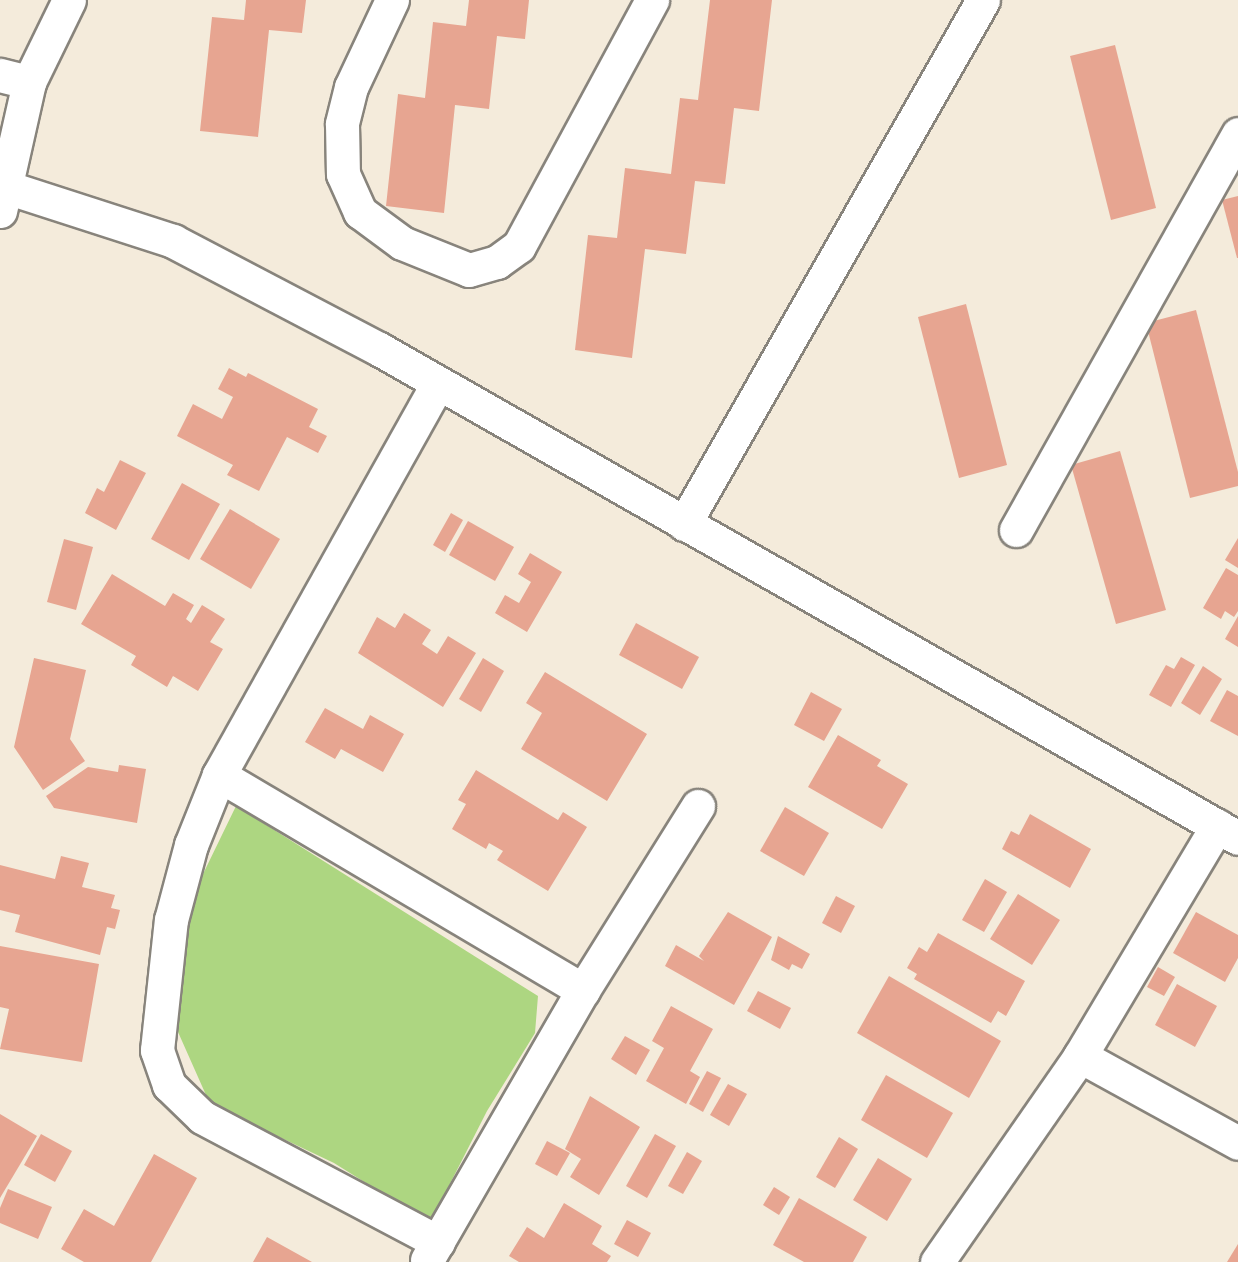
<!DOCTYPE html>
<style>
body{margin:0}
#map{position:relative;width:1238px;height:1262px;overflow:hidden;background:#f4ebdb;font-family:Dekko,sans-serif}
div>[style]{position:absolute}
.green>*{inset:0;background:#add681}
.building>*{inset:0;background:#e7a591}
.roads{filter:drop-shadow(2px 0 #88847c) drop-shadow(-2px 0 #88847c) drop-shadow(0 2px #88847c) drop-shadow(0 -2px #88847c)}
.minor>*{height:33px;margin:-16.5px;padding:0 16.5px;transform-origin:16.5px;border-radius:16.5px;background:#fff}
.tertiary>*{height:33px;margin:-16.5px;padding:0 16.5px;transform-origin:16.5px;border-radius:16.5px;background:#fff}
span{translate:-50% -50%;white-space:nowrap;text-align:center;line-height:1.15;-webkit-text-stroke:6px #f6f6f2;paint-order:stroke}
</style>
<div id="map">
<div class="green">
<i style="clip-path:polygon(236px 806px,538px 996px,535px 1033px,487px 1111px,430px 1223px,334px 1163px,210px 1104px,178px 1032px,187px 907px)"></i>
</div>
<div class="building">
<i style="clip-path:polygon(246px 0,306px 0,302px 33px,269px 30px,258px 137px,200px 131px,212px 17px,244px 20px)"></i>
<i style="clip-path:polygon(469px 0,529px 0,525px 39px,497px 36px,489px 109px,455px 105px,444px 213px,386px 206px,398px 94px,425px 98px,433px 22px,466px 26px)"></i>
<i style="clip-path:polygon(710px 0,772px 0,759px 111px,734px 108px,725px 184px,695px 181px,686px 254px,645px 249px,632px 358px,575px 350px,588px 235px,617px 238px,625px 168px,671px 174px,680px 98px,698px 100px)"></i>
<i style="clip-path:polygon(1115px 45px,1156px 208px,1111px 220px,1070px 56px)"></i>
<i style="clip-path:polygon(1238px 196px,1238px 258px,1237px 258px,1222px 200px)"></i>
<i style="clip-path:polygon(966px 304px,1007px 465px,959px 478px,918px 317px)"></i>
<i style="clip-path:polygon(1196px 310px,1238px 472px,1238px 486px,1190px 498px,1146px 323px)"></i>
<i style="clip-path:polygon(229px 368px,246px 377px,248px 373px,318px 409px,309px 427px,327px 436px,318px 453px,287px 437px,259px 491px,227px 475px,233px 465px,177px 436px,193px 404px,222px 419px,233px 397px,218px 389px)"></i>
<i style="clip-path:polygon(1120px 451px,1166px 610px,1116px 624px,1071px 465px)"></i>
<i style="clip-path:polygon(120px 460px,146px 473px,116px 530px,85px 513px,97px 488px,104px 492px)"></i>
<i style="clip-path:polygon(182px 483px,220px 504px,189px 560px,151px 539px)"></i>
<i style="clip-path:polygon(230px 509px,280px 539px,251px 589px,200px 559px)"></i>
<i style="clip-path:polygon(451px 513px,463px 520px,445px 552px,433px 545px)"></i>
<i style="clip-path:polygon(468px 521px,514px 547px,495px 581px,449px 555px)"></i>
<i style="clip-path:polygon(1238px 538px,1238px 568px,1225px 560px)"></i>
<i style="clip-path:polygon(64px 539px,93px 547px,76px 610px,47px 602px)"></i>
<i style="clip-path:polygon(530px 553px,562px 572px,527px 632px,495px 613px,505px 595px,519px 603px,531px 582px,518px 574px)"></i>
<i style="clip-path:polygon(1226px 568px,1238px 575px,1238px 611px,1234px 617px,1225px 611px,1221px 619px,1203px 608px)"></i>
<i style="clip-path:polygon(112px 574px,165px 606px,173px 593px,194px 605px,186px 619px,191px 623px,202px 605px,225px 619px,210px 642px,223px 649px,198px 691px,173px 676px,167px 687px,131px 665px,136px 656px,81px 624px)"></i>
<i style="clip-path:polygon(404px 613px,431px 630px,422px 644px,437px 654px,448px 636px,476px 653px,443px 707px,358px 653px,377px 617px,395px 628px)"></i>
<i style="clip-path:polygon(1238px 616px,1238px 647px,1225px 639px)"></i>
<i style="clip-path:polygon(636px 623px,699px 657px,682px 689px,619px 655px)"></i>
<i style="clip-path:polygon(1181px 657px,1195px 665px,1171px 707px,1149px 695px,1166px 665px,1174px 669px)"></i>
<i style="clip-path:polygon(34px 658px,86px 670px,70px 739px,85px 761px,43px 790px,14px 747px)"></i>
<i style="clip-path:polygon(483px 658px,504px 671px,481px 712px,459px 699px)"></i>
<i style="clip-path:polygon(1203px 666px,1222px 679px,1200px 715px,1181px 703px)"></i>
<i style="clip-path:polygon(545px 672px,647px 734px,607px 801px,521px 749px,542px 713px,526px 703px)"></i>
<i style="clip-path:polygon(1227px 690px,1238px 696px,1238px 736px,1210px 721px)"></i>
<i style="clip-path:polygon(811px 692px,842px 709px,824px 741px,794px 725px)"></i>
<i style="clip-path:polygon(325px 708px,363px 729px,370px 715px,404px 734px,383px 772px,341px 749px,335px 759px,305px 742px)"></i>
<i style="clip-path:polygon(838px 735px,881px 760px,877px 766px,908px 784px,882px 829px,808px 787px)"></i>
<i style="clip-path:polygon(119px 765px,146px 769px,137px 823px,54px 808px,46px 796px,88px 767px,118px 772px)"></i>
<i style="clip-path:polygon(476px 770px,558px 820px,563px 812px,587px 827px,548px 891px,497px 860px,503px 851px,489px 843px,486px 849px,452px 829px,466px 804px,458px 800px)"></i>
<i style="clip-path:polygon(785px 807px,829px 833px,804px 876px,760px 851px)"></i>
<i style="clip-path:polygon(1030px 814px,1091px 849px,1070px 888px,1002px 849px,1011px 831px,1019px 835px)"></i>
<i style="clip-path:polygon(61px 856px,89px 863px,82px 887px,115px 895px,111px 908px,120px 910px,115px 929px,107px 927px,100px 955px,15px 932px,20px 915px,0 910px,0 865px,55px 879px)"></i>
<i style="clip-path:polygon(985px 879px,1007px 892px,984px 932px,962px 920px)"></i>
<i style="clip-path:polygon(1018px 894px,1060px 920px,1032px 965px,990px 939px)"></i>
<i style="clip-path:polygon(836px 896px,855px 906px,841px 933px,822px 923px)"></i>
<i style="clip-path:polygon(728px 912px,772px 937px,734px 1005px,665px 966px,676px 945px,704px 961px,699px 956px)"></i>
<i style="clip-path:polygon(1196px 912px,1238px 935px,1238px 958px,1225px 982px,1173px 953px)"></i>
<i style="clip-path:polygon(938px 933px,1025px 981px,1006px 1016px,998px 1011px,991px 1023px,914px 979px,917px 974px,907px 968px,919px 947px,927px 952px)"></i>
<i style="clip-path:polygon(778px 936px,810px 954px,802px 969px,792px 964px,789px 970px,771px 960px)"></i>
<i style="clip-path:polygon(0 946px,99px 964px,82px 1062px,0 1049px,9px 1009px,0 1007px)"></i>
<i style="clip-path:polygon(1158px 967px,1175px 977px,1164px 996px,1147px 987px)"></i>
<i style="clip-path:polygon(889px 976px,1001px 1041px,969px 1098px,857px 1033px)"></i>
<i style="clip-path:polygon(1177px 984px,1217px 1006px,1195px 1047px,1155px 1025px)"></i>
<i style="clip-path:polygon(758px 991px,791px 1008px,780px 1029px,747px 1011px)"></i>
<i style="clip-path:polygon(671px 1006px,713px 1029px,690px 1071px,700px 1077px,686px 1104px,646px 1081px,664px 1048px,652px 1041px)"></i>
<i style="clip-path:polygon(625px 1036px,650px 1050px,636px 1075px,611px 1059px)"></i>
<i style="clip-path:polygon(707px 1071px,721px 1078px,703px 1112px,689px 1104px)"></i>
<i style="clip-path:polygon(886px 1075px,953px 1113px,927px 1158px,861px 1120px)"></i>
<i style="clip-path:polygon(728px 1084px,747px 1094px,729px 1126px,710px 1115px)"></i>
<i style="clip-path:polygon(590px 1096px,640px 1127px,599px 1195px,570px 1177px,581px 1159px,565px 1149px)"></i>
<i style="clip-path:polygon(0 1114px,37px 1136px,0 1198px)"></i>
<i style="clip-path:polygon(41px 1134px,72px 1151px,55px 1182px,24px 1165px)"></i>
<i style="clip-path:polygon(655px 1134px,676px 1146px,647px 1198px,626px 1186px)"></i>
<i style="clip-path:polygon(839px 1137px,858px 1149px,835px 1188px,816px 1177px)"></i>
<i style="clip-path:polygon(547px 1141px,570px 1153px,557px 1176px,535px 1164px)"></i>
<i style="clip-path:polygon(687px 1152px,702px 1161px,683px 1194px,668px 1186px)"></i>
<i style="clip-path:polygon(154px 1154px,197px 1178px,151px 1262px,84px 1262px,61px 1249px,84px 1209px,114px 1226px)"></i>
<i style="clip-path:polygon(878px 1158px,912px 1179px,887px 1221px,853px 1200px)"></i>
<i style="clip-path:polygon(774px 1187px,790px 1197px,779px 1215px,763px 1205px)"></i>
<i style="clip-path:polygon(8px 1189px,52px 1207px,38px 1239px,0 1223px,0 1208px)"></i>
<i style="clip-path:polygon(799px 1198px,867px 1237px,853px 1262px,804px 1262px,773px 1245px)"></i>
<i style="clip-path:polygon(564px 1203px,602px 1226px,592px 1244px,611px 1256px,607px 1262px,519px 1262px,509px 1256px,527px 1227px,544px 1238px)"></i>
<i style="clip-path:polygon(627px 1220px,651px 1233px,638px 1257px,614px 1244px)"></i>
<i style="clip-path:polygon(267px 1237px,312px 1262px,253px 1262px)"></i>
<i style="clip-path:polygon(1238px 1244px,1238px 1262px,1227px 1262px)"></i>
</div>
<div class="roads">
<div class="minor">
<i style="left:392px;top:0;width:96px;rotate:115.2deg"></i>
<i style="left:351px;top:87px;width:38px;rotate:104deg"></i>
<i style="left:342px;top:124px;width:50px;rotate:88.9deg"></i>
<i style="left:343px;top:174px;width:42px;rotate:65.9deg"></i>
<i style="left:360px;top:212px;width:52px;rotate:36.4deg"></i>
<i style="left:402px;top:243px;width:72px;rotate:21.9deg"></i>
<i style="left:469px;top:270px;width:29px;rotate:-16deg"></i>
<i style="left:497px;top:262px;width:27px;rotate:-36deg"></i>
<i style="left:519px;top:246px;width:280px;rotate:-61.6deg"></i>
<i style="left:0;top:75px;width:30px;rotate:14deg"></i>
<i style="left:1016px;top:530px;width:454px;rotate:-60.7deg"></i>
<i style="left:219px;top:775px;width:423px;rotate:30.6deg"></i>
<i style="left:1080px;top:1056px;width:180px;rotate:28.8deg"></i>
<i style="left:438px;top:1242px;width:267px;rotate:-152.1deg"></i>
<i style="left:202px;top:1117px;width:46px;rotate:-135.9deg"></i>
<i style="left:169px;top:1085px;width:37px;rotate:-109deg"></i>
<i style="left:157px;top:1050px;width:131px;rotate:-83.9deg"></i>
<i style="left:171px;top:920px;width:78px;rotate:-75.1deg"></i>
<i style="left:191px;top:845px;width:75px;rotate:-68.2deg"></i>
<i style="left:219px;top:775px;width:449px;rotate:-60.8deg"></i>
<i style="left:427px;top:1260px;width:312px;rotate:-60deg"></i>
<i style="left:583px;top:990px;width:217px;rotate:-58deg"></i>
<i style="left:937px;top:1262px;width:251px;rotate:-55.2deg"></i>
<i style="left:1080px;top:1056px;width:268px;rotate:-59.2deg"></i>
</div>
<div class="tertiary">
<i style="left:6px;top:187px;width:176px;rotate:17.9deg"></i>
<i style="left:173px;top:241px;width:233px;rotate:27.7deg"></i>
<i style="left:379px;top:349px;width:988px;rotate:29.65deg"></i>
<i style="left:0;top:211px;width:132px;rotate:-77.3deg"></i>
<i style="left:29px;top:82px;width:91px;rotate:-64deg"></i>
<i style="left:684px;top:524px;width:603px;rotate:-60.29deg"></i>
</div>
</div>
</div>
